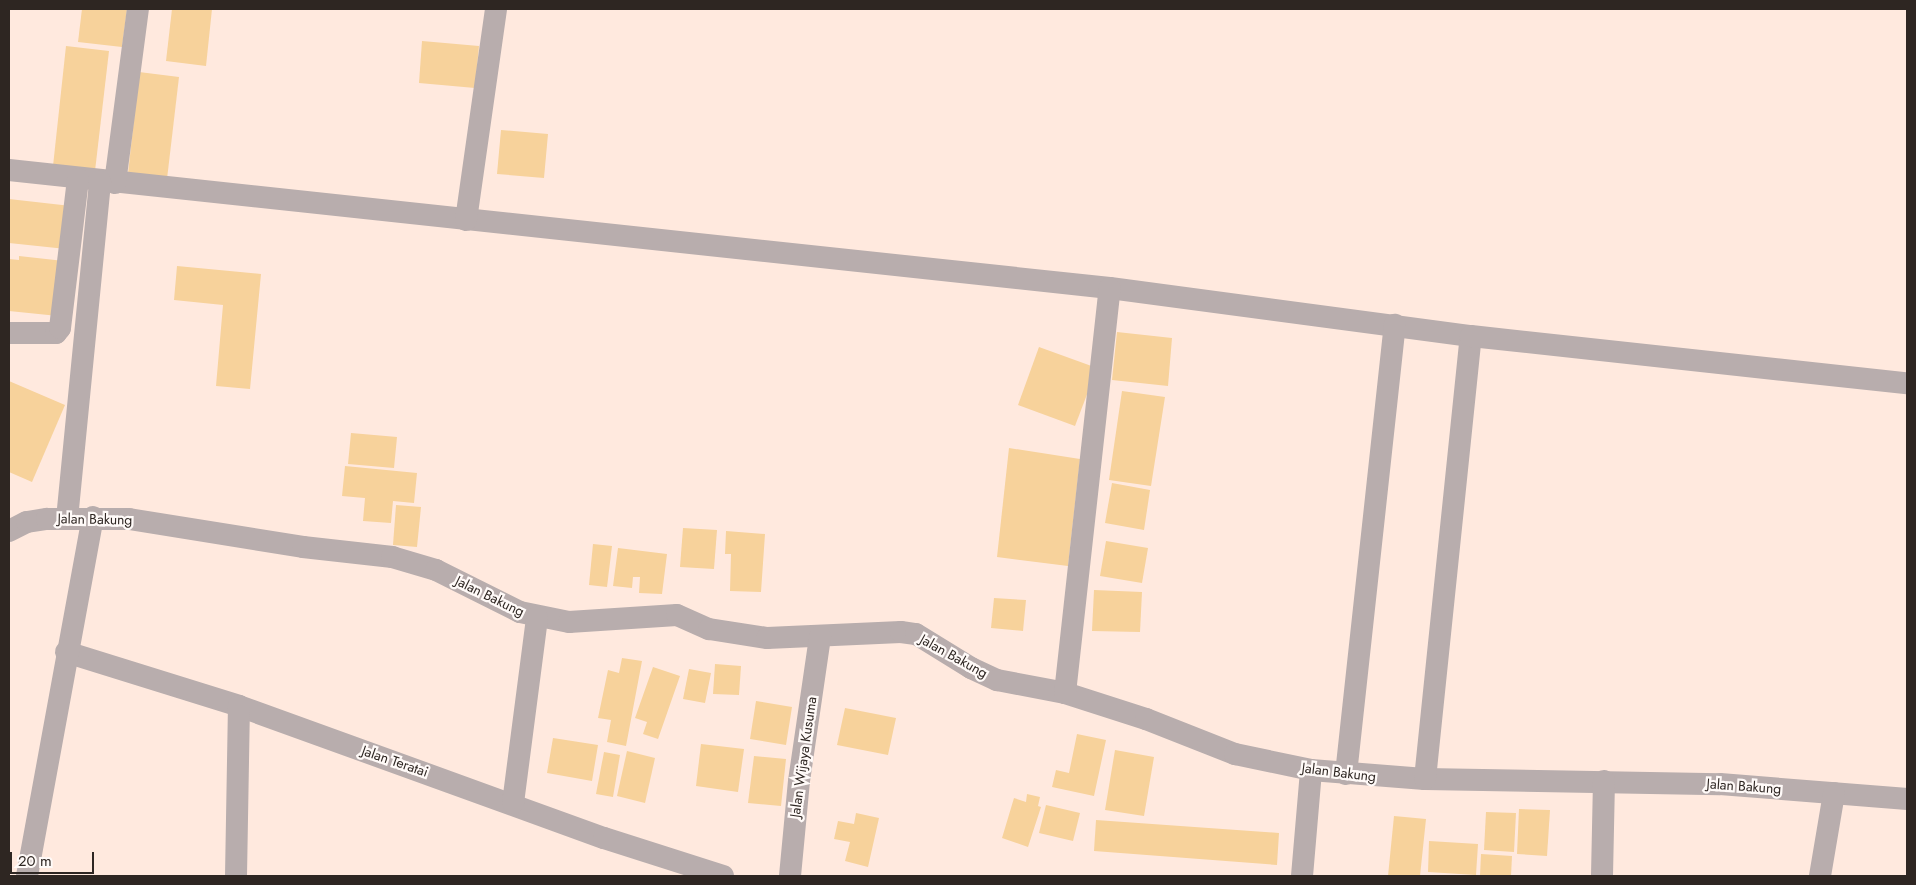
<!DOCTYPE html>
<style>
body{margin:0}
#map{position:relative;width:1916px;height:885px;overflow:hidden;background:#ffe9de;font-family:Jost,sans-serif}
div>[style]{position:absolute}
.building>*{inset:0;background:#f7d29b}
.street>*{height:22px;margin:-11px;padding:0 11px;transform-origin:11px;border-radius:11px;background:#b8adad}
span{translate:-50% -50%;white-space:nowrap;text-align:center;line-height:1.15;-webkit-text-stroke:4.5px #fffaf8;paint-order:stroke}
.street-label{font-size:14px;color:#2e2622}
.frame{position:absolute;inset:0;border:10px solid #2e2622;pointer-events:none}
.scale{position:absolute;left:10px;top:852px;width:84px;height:22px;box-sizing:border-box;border:2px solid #2e2622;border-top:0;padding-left:6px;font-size:15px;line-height:18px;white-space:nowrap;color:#2e2622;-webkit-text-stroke:4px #fffaf8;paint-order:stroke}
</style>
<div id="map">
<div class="building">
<i style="clip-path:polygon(82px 9px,127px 9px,122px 47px,78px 42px)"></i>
<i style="clip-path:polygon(172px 9px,212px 9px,206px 66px,166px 61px)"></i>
<i style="clip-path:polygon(422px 41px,479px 46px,475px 88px,419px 83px)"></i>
<i style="clip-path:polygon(66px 46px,109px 51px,95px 171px,53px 166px)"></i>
<i style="clip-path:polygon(139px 72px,179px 77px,167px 179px,128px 174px)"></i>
<i style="clip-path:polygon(501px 130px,548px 134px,544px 178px,497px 174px)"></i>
<i style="clip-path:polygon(9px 199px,71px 206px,66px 249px,9px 243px)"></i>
<i style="clip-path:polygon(19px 256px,64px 261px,58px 316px,9px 311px,9px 259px,19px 260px)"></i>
<i style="clip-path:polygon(177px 266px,261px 274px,250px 389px,216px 386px,223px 305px,174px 300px)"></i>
<i style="clip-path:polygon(1117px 332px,1172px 338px,1168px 386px,1112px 380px)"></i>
<i style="clip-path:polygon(1039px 347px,1097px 368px,1075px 426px,1018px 405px)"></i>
<i style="clip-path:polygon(9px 381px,65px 405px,32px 482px,9px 472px)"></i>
<i style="clip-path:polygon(1122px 391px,1165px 397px,1151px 486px,1109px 480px)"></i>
<i style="clip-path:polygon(351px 433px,397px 437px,394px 468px,348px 464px)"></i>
<i style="clip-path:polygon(1009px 448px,1080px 459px,1068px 566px,997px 557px)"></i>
<i style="clip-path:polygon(345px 466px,417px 473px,414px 503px,393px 501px,391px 523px,363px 521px,365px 498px,342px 496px)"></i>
<i style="clip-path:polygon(1112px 483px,1150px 490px,1144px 530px,1105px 523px)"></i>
<i style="clip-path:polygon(396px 505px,421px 507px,417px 547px,393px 545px)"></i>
<i style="clip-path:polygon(683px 528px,717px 530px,714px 569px,680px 567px)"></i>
<i style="clip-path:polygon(726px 531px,765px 534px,761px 592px,730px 591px,731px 554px,725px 554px)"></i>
<i style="clip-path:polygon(1106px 541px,1148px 548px,1142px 583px,1100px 576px)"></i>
<i style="clip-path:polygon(593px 544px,612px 546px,607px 587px,589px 585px)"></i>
<i style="clip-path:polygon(618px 548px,667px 554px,662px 594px,639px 593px,640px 577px,633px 577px,632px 588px,613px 586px)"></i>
<i style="clip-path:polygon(1094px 590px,1142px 592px,1140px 632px,1092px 631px)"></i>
<i style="clip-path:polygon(994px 598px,1026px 600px,1023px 631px,991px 628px)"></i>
<i style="clip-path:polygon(622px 658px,642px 661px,626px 746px,607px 742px,611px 720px,598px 718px,608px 670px,619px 673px)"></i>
<i style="clip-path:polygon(715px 664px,741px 666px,739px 695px,713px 694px)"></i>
<i style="clip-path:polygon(653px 667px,680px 676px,658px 739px,643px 734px,647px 722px,635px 718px)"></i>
<i style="clip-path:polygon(689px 669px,711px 673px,705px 703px,683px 699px)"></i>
<i style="clip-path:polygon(756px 701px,792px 707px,786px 745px,750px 739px)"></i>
<i style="clip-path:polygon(845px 708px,896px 718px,888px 755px,837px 745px)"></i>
<i style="clip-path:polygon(1077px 734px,1106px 740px,1094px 796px,1052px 787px,1056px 770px,1069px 773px)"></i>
<i style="clip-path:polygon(553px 738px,598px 745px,592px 781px,547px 773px)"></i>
<i style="clip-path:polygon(701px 744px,744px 749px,738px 792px,696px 786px)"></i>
<i style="clip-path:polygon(1115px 750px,1154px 757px,1144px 816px,1105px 810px)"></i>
<i style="clip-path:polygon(627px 751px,655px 758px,645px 803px,617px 796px)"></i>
<i style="clip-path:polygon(604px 752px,620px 755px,613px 797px,596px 794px)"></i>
<i style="clip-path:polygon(754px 756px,786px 759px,781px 806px,748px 803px)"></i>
<i style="clip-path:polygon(1027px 794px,1040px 797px,1038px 806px,1041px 807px,1028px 847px,1002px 838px,1014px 798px,1026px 802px)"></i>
<i style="clip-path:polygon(1046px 805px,1080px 813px,1073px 841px,1039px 833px)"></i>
<i style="clip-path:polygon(1519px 809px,1550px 810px,1547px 856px,1517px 854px)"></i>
<i style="clip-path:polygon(1486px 812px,1516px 813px,1514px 852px,1484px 850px)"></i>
<i style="clip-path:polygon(856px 813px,879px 818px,868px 867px,845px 861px,850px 842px,834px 839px,838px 821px,854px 824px)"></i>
<i style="clip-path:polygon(1394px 816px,1426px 819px,1420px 876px,1388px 876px)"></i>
<i style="clip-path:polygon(1096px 820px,1279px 833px,1277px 865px,1094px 851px)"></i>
<i style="clip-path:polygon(1429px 841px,1478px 844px,1476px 875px,1428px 872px)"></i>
<i style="clip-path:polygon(1481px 854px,1512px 856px,1511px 876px,1480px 876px)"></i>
</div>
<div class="street">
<i style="left:9px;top:170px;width:1107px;rotate:6.12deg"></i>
<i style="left:1110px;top:288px;width:364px;rotate:7.6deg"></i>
<i style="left:115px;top:183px;width:176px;rotate:-82.5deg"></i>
<i style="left:466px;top:220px;width:213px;rotate:-81.9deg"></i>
<i style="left:9px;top:333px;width:47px"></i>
<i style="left:56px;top:333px;width:6px;rotate:-51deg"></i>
<i style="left:60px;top:328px;width:150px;rotate:-83.1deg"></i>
<i style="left:67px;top:519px;width:339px;rotate:-84.4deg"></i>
<i style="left:9px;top:531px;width:20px;rotate:-27deg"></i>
<i style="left:27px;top:522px;width:20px;rotate:-9deg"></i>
<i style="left:47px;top:519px;width:82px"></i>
<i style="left:129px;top:519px;width:176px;rotate:9.1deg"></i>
<i style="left:303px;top:547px;width:90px;rotate:6.4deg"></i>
<i style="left:392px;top:557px;width:46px;rotate:16.5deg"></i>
<i style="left:436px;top:570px;width:94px;rotate:26.6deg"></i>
<i style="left:520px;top:612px;width:50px;rotate:11.5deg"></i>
<i style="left:569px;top:622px;width:108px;rotate:-3.7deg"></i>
<i style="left:677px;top:615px;width:35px;rotate:24deg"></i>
<i style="left:709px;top:629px;width:59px;rotate:8.8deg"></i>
<i style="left:767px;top:638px;width:134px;rotate:-2.6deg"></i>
<i style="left:901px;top:632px;width:15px;rotate:8deg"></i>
<i style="left:916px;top:634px;width:65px;rotate:31.7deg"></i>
<i style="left:971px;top:668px;width:29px;rotate:25deg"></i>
<i style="left:997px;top:680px;width:69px;rotate:10.8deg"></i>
<i style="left:1065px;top:693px;width:85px;rotate:17.8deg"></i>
<i style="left:1146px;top:719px;width:96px;rotate:21.5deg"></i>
<i style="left:1235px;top:754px;width:78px;rotate:11.9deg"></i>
<i style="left:1311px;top:770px;width:114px;rotate:4.5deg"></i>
<i style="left:1425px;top:779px;width:295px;rotate:1deg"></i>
<i style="left:1720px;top:784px;width:188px;rotate:4.6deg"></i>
<i style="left:66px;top:652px;width:181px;rotate:17.3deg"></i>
<i style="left:239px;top:706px;width:388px;rotate:19.9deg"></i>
<i style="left:604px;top:838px;width:125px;rotate:17.7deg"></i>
<i style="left:1065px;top:693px;width:407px;rotate:-83.7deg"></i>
<i style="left:1346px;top:774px;width:452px;rotate:-83.8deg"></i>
<i style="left:1425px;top:779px;width:445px;rotate:-84.1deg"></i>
<i style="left:1471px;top:336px;width:439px;rotate:6.2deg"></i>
<i style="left:513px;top:803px;width:187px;rotate:-82.6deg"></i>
<i style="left:27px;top:876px;width:365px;rotate:-79.6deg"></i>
<i style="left:236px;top:876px;width:170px;rotate:-89deg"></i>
<i style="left:790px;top:876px;width:95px;rotate:-84.6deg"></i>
<i style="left:799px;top:781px;width:146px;rotate:-81.7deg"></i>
<i style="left:1302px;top:876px;width:106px;rotate:-85.1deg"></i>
<i style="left:1602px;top:876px;width:95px;rotate:-88.8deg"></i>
<i style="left:1820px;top:876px;width:84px;rotate:-80.4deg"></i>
</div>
<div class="street-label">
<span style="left:95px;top:519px;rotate:1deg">Jalan Bakung</span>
<span style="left:490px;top:596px;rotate:26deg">Jalan Bakung</span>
<span style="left:954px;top:656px;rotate:29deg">Jalan Bakung</span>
<span style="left:803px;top:757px;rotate:-82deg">Jalan Wijaya Kusuma</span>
<span style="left:395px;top:761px;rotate:19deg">Jalan Teratai</span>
<span style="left:1339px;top:772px;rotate:7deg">Jalan Bakung</span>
<span style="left:1744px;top:786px;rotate:4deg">Jalan Bakung</span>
</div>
<div class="frame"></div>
<div class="scale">20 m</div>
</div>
